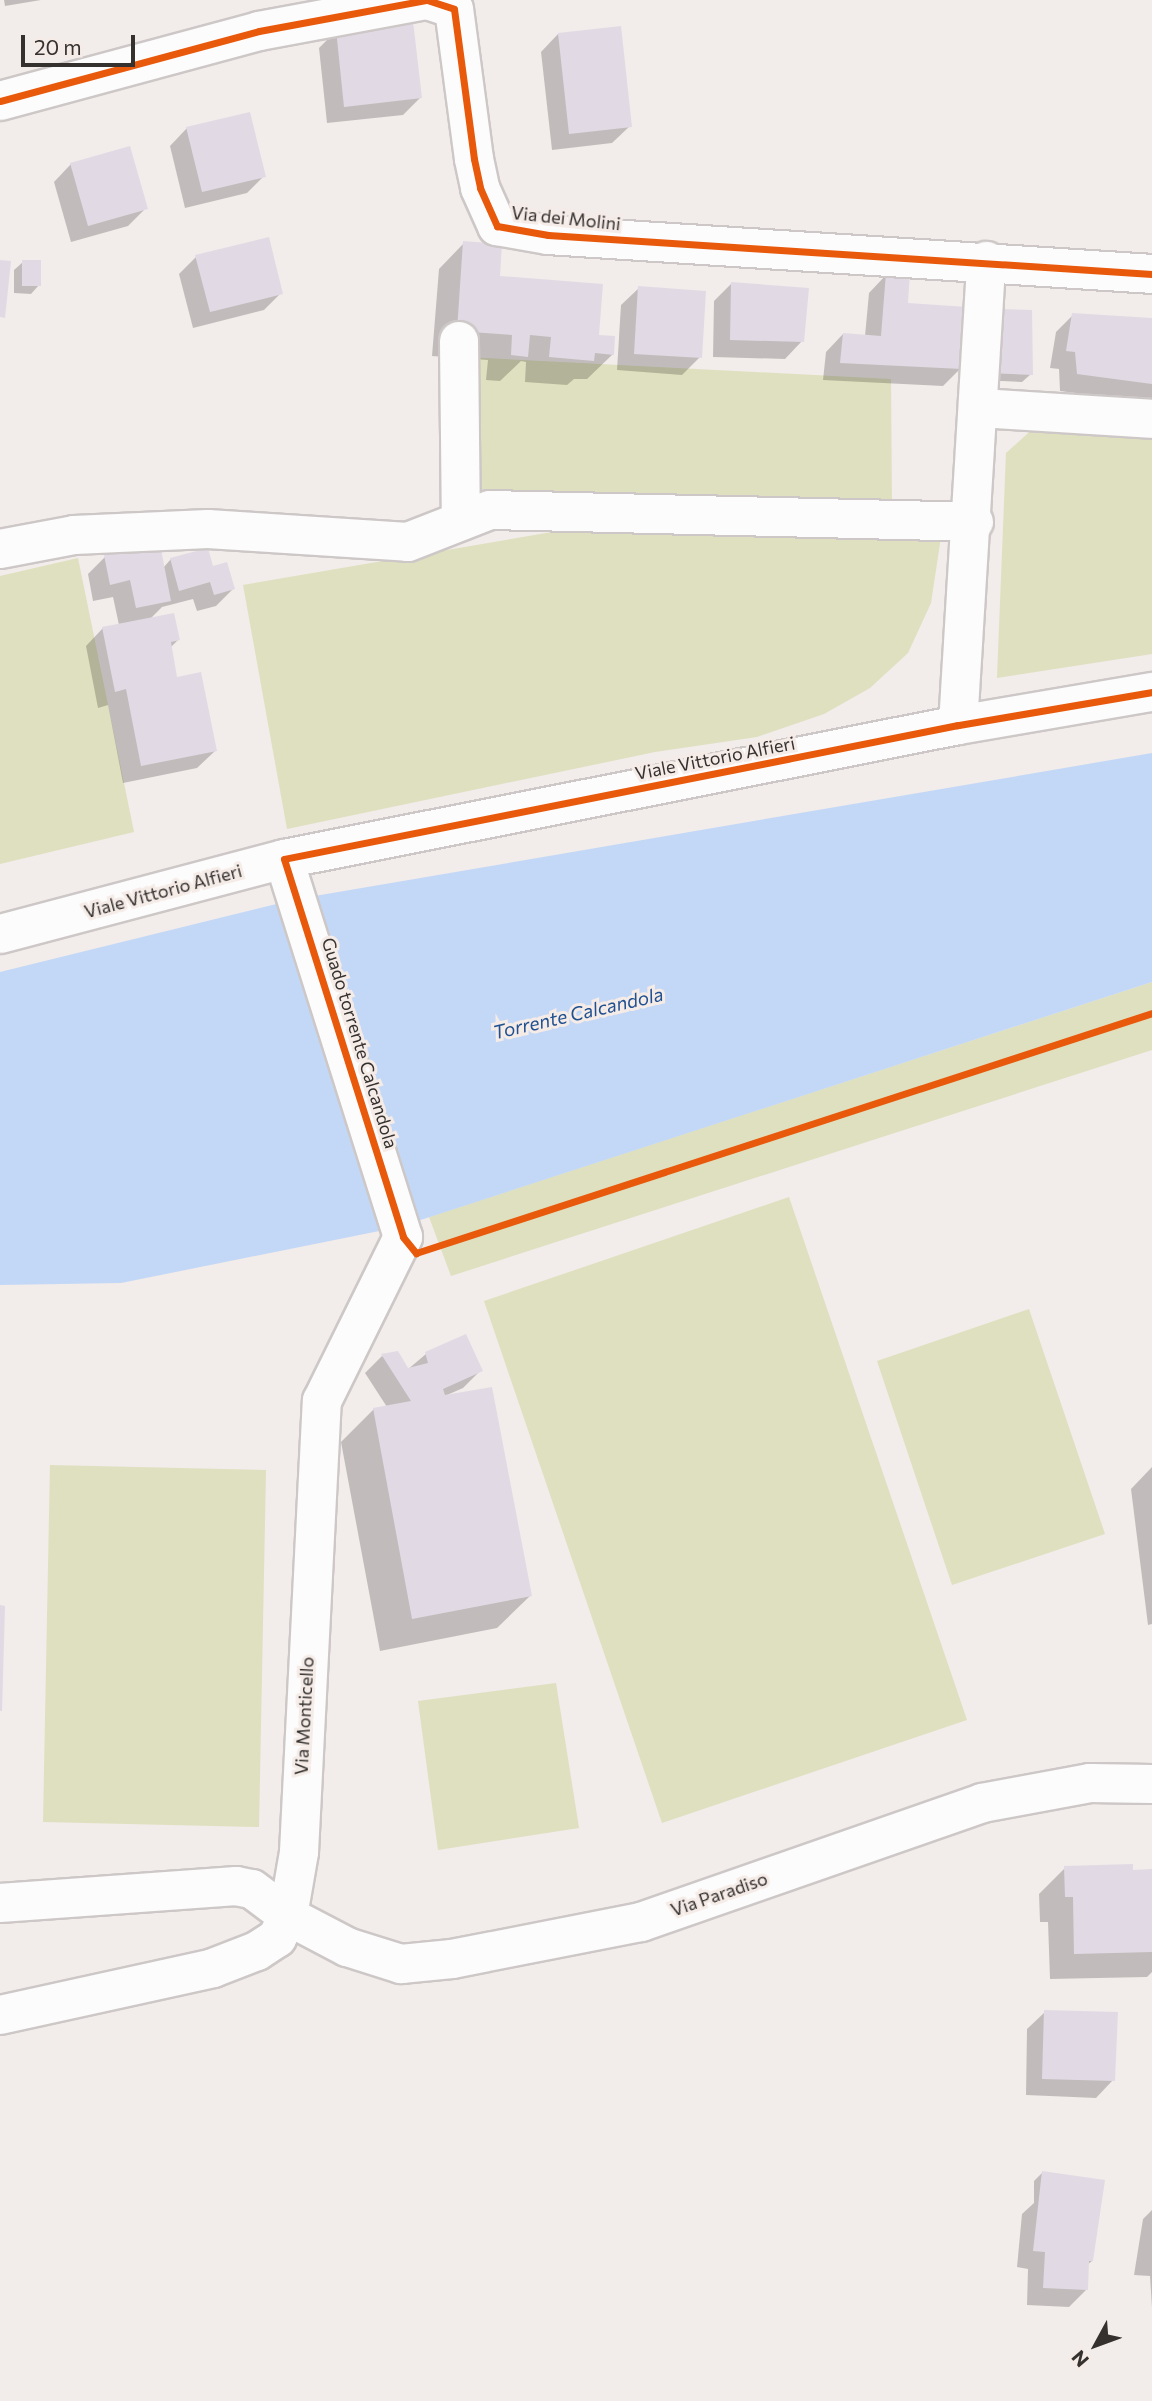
<!DOCTYPE html>
<style>
body{margin:0}
#map{position:relative;width:1152px;height:2401px;overflow:hidden;background:#f2ecea;font-family:Commissioner,sans-serif}
div>[style]{position:absolute}
.green>*{inset:0;background:#dfe0bf}
.water>*{inset:0;background:#c3d8f6}
.shadow>*{inset:0;background:#0003}
.building>*{inset:0;background:#e1dae4}
.roads{filter:drop-shadow(2px 0 #cdc8c7) drop-shadow(-2px 0 #cdc8c7) drop-shadow(0 2px #cdc8c7) drop-shadow(0 -2px #cdc8c7)}
.minor>*{height:38px;margin:-19px;padding:0 19px;transform-origin:19px;border-radius:19px;background:#fdfcfc}
.cycleway>*{height:7px;margin:-3.5px;padding:0 3.5px;transform-origin:3.5px;border-radius:3.5px;background:#e8590c}
span{translate:-50% -50%;white-space:nowrap;text-align:center;line-height:1.15;-webkit-text-stroke:6px #f5ebe7;paint-order:stroke}
.street-label{font-size:18px;color:#34312f}
.water-label{font-size:19px;color:#1f5090;font-style:italic}
.north{position:absolute;left:1061px;top:2310px;width:70px;height:70px;-webkit-text-stroke:5px #f5ebe7;paint-order:stroke;rotate:229deg;font-size:19px;font-weight:700;line-height:28px;text-align:center;color:#34312f}
.north::after{content:'';display:block;margin:auto;width:24px;height:32px;background:#34312f;clip-path:polygon(50% 0,100% 100%,50% 72%,0 100%)}
.scale{position:absolute;left:21px;top:35px;width:114px;height:32px;box-sizing:border-box;border:4px solid #34312f;border-top:0;padding-left:9px;font-size:21px;line-height:24px;white-space:nowrap;color:#34312f;-webkit-text-stroke:5px #f5ebe7;paint-order:stroke}
</style>
<div id="map">
<div class="green">
<i style="clip-path:polygon(466px 357px,891px 379px,892px 509px,482px 497px)"></i>
<i style="clip-path:polygon(1035px 427px,1152px 436px,1152px 654px,997px 678px,1006px 453px)"></i>
<i style="clip-path:polygon(605px 523px,941px 537px,931px 603px,908px 653px,870px 688px,824px 714px,757px 737px,655px 752px,287px 829px,243px 585px)"></i>
<i style="clip-path:polygon(78px 558px,134px 832px,0 864px,0 576px)"></i>
<i style="clip-path:polygon(1152px 982px,1152px 1050px,451px 1276px,429px 1217px)"></i>
<i style="clip-path:polygon(789px 1197px,967px 1720px,662px 1823px,484px 1301px)"></i>
<i style="clip-path:polygon(1029px 1309px,1105px 1534px,952px 1585px,877px 1361px)"></i>
<i style="clip-path:polygon(50px 1465px,266px 1470px,259px 1827px,43px 1822px)"></i>
<i style="clip-path:polygon(556px 1683px,579px 1828px,438px 1850px,418px 1701px)"></i>
</div>
<div class="water">
<i style="clip-path:polygon(1152px 753px,1152px 982px,399px 1227px,121px 1283px,0 1285px,0 972px,297px 899px)"></i>
</div>
<div class="shadow">
<i style="clip-path:polygon(4px 0,41px 0,5px 6px)"></i>
<i style="clip-path:polygon(336px 31px,420px 98px,403px 115px,327px 123px,319px 48px)"></i>
<i style="clip-path:polygon(558px 34px,630px 126px,612px 143px,552px 150px,541px 52px)"></i>
<i style="clip-path:polygon(187px 128px,264px 176px,247px 193px,185px 208px,170px 146px)"></i>
<i style="clip-path:polygon(71px 164px,146px 208px,128px 226px,71px 242px,54px 182px)"></i>
<i style="clip-path:polygon(464px 243px,498px 278px,597px 337px,613px 354px,587px 379px,574px 379px,567px 385px,525px 382px,526px 362px,521px 361px,500px 381px,486px 380px,488px 360px,432px 356px,439px 269px)"></i>
<i style="clip-path:polygon(196px 257px,281px 293px,264px 310px,193px 328px,179px 274px)"></i>
<i style="clip-path:polygon(23px 262px,39px 285px,31px 294px,14px 293px,14px 270px)"></i>
<i style="clip-path:polygon(886px 275px,960px 369px,943px 386px,823px 380px,826px 352px,843px 334px,865px 336px,869px 293px)"></i>
<i style="clip-path:polygon(732px 283px,802px 341px,785px 359px,713px 357px,714px 301px)"></i>
<i style="clip-path:polygon(639px 288px,700px 357px,682px 375px,617px 370px,621px 305px)"></i>
<i style="clip-path:polygon(1073px 315px,1152px 320px,1152px 403px,1060px 391px,1059px 369px,1050px 368px,1056px 332px)"></i>
<i style="clip-path:polygon(980px 364px,1031px 374px,1022px 382px,979px 380px)"></i>
<i style="clip-path:polygon(105px 557px,163px 568px,171px 559px,212px 568px,233px 589px,216px 606px,197px 611px,193px 599px,162px 607px,150px 619px,178px 640px,170px 648px,176px 679px,215px 751px,197px 768px,123px 783px,108px 705px,98px 708px,86px 646px,103px 628px,119px 625px,113px 597px,93px 601px,88px 574px)"></i>
<i style="clip-path:polygon(426px 1354px,480px 1371px,463px 1388px,447px 1395px,530px 1596px,497px 1628px,380px 1651px,341px 1442px,374px 1409px,387px 1407px,365px 1373px,382px 1356px,407px 1370px)"></i>
<i style="clip-path:polygon(1152px 1467px,1152px 1624px,1148px 1625px,1131px 1489px)"></i>
<i style="clip-path:polygon(1065px 1868px,1152px 1871px,1152px 1972px,1147px 1977px,1050px 1979px,1048px 1922px,1040px 1922px,1039px 1894px)"></i>
<i style="clip-path:polygon(1045px 2012px,1113px 2080px,1096px 2098px,1026px 2095px,1027px 2029px)"></i>
<i style="clip-path:polygon(1042px 2173px,1092px 2261px,1087px 2265px,1086px 2290px,1069px 2307px,1027px 2305px,1028px 2269px,1017px 2267px,1022px 2214px,1034px 2203px,1034px 2181px)"></i>
<i style="clip-path:polygon(1152px 2210px,1152px 2308px,1150px 2276px,1134px 2275px,1143px 2219px)"></i>
</div>
<div class="building">
<i style="clip-path:polygon(413px 21px,422px 98px,344px 107px,336px 29px)"></i>
<i style="clip-path:polygon(621px 26px,632px 127px,569px 134px,558px 33px)"></i>
<i style="clip-path:polygon(250px 112px,266px 177px,202px 192px,186px 127px)"></i>
<i style="clip-path:polygon(130px 146px,148px 209px,88px 226px,70px 163px)"></i>
<i style="clip-path:polygon(269px 237px,283px 294px,210px 312px,195px 255px)"></i>
<i style="clip-path:polygon(463px 241px,502px 244px,500px 276px,603px 284px,599px 335px,615px 336px,614px 355px,595px 353px,594px 361px,549px 357px,551px 337px,530px 335px,528px 357px,511px 355px,512px 335px,457px 331px)"></i>
<i style="clip-path:polygon(0 260px,11px 261px,5px 318px,0 317px)"></i>
<i style="clip-path:polygon(22px 260px,41px 260px,41px 286px,22px 286px)"></i>
<i style="clip-path:polygon(910px 272px,908px 303px,967px 307px,962px 369px,840px 363px,843px 333px,881px 336px,886px 273px)"></i>
<i style="clip-path:polygon(731px 282px,809px 288px,804px 342px,730px 340px)"></i>
<i style="clip-path:polygon(638px 286px,706px 291px,702px 358px,634px 354px)"></i>
<i style="clip-path:polygon(998px 309px,1032px 310px,1033px 375px,987px 373px)"></i>
<i style="clip-path:polygon(1072px 313px,1152px 318px,1152px 384px,1077px 374px,1075px 352px,1066px 351px)"></i>
<i style="clip-path:polygon(160px 544px,171px 601px,136px 608px,130px 580px,110px 585px,104px 555px)"></i>
<i style="clip-path:polygon(208px 548px,213px 566px,227px 562px,235px 589px,214px 595px,210px 582px,179px 591px,170px 558px)"></i>
<i style="clip-path:polygon(174px 613px,180px 640px,171px 642px,177px 677px,201px 672px,217px 751px,141px 766px,126px 689px,115px 692px,102px 627px)"></i>
<i style="clip-path:polygon(466px 1334px,483px 1371px,443px 1389px,445px 1395px,492px 1387px,532px 1596px,412px 1619px,373px 1408px,411px 1401px,381px 1354px,398px 1351px,408px 1368px,428px 1363px,425px 1352px)"></i>
<i style="clip-path:polygon(0 1605px,5px 1606px,2px 1711px,0 1711px)"></i>
<i style="clip-path:polygon(1133px 1864px,1133px 1870px,1152px 1869px,1152px 1952px,1074px 1954px,1073px 1897px,1065px 1897px,1064px 1866px)"></i>
<i style="clip-path:polygon(1044px 2010px,1118px 2012px,1115px 2081px,1042px 2079px)"></i>
<i style="clip-path:polygon(1042px 2171px,1105px 2180px,1093px 2261px,1089px 2261px,1088px 2290px,1043px 2288px,1045px 2252px,1033px 2251px)"></i>
</div>
<div class="roads">
<div class="minor">
<i style="left:0;top:101px;width:268px;rotate:-15.1deg"></i>
<i style="left:259px;top:31px;width:171px;rotate:-10.5deg"></i>
<i style="left:427px;top:0;width:28px;rotate:18deg"></i>
<i style="left:454px;top:9px;width:151px;rotate:82.4deg"></i>
<i style="left:474px;top:159px;width:30px;rotate:78deg"></i>
<i style="left:480px;top:188px;width:42px;rotate:65.9deg"></i>
<i style="left:497px;top:226px;width:52px;rotate:10deg"></i>
<i style="left:548px;top:235px;width:605px;rotate:3.69deg"></i>
<i style="left:459px;top:341px;width:180px;rotate:89.4deg"></i>
<i style="left:979px;top:408px;width:173px;rotate:3.6deg"></i>
<i style="left:0;top:549px;width:75px;rotate:-10.7deg"></i>
<i style="left:74px;top:535px;width:134px;rotate:-2.6deg"></i>
<i style="left:208px;top:529px;width:200px;rotate:3.7deg"></i>
<i style="left:408px;top:542px;width:88px;rotate:-21.3deg"></i>
<i style="left:490px;top:510px;width:484px;rotate:1.4deg"></i>
<i style="left:958px;top:725px;width:465px;rotate:-86.5deg"></i>
<i style="left:0;top:934px;width:294px;rotate:-14.8deg"></i>
<i style="left:284px;top:859px;width:687px;rotate:-11.24deg"></i>
<i style="left:958px;top:725px;width:197px;rotate:-9.7deg"></i>
<i style="left:0;top:1903px;width:237px;rotate:-4.1deg"></i>
<i style="left:236px;top:1886px;width:16px;rotate:11deg"></i>
<i style="left:252px;top:1889px;width:45px;rotate:36.9deg"></i>
<i style="left:288px;top:1916px;width:67px;rotate:27.7deg"></i>
<i style="left:347px;top:1947px;width:57px;rotate:17.5deg"></i>
<i style="left:401px;top:1964px;width:51px;rotate:-5.6deg"></i>
<i style="left:452px;top:1959px;width:193px;rotate:-11.1deg"></i>
<i style="left:641px;top:1922px;width:361px;rotate:-19.2deg"></i>
<i style="left:982px;top:1803px;width:110px;rotate:-10.5deg"></i>
<i style="left:1090px;top:1783px;width:62px;rotate:0.9deg"></i>
<i style="left:0;top:2015px;width:218px;rotate:-12.4deg"></i>
<i style="left:213px;top:1968px;width:47px;rotate:-21.1deg"></i>
<i style="left:257px;top:1951px;width:24px;rotate:-33deg"></i>
<i style="left:277px;top:1938px;width:25px;rotate:-63deg"></i>
<i style="left:288px;top:1916px;width:65px;rotate:-80.2deg"></i>
<i style="left:299px;top:1852px;width:452px;rotate:-87.1deg"></i>
<i style="left:322px;top:1401px;width:183px;rotate:-63.7deg"></i>
<i style="left:403px;top:1237px;width:396px;rotate:-107.5deg"></i>
</div>
</div>
<div class="cycleway">
<i style="left:0;top:101px;width:268px;rotate:-15.1deg"></i>
<i style="left:259px;top:31px;width:171px;rotate:-10.5deg"></i>
<i style="left:427px;top:0;width:28px;rotate:18deg"></i>
<i style="left:454px;top:9px;width:151px;rotate:82.4deg"></i>
<i style="left:474px;top:159px;width:30px;rotate:78deg"></i>
<i style="left:480px;top:188px;width:42px;rotate:65.9deg"></i>
<i style="left:497px;top:226px;width:52px;rotate:10deg"></i>
<i style="left:548px;top:235px;width:605px;rotate:3.69deg"></i>
<i style="left:1152px;top:692px;width:197px;rotate:170.3deg"></i>
<i style="left:958px;top:725px;width:687px;rotate:168.76deg"></i>
<i style="left:284px;top:859px;width:396px;rotate:72.5deg"></i>
<i style="left:403px;top:1237px;width:21px;rotate:51deg"></i>
<i style="left:416px;top:1253px;width:774px;rotate:-18.06deg"></i>
</div>
<div class="street-label">
<span style="left:566px;top:218px;rotate:6deg">Via dei Molini</span>
<span style="left:715px;top:758px;rotate:-11deg">Viale Vittorio Alfieri</span>
<span style="left:163px;top:891px;rotate:-15deg">Viale Vittorio Alfieri</span>
<span style="left:360px;top:1043px;rotate:73deg">Guado torrente Calcandola</span>
<span style="left:304px;top:1716px;rotate:-87deg">Via Monticello</span>
<span style="left:719px;top:1894px;rotate:-19deg">Via Paradiso</span>
</div>
<div class="water-label">
<span style="left:578px;top:1013px;rotate:-13deg">Torrente Calcandola</span>
</div>
<div class="north">N</div>
<div class="scale">20 m</div>
</div>
